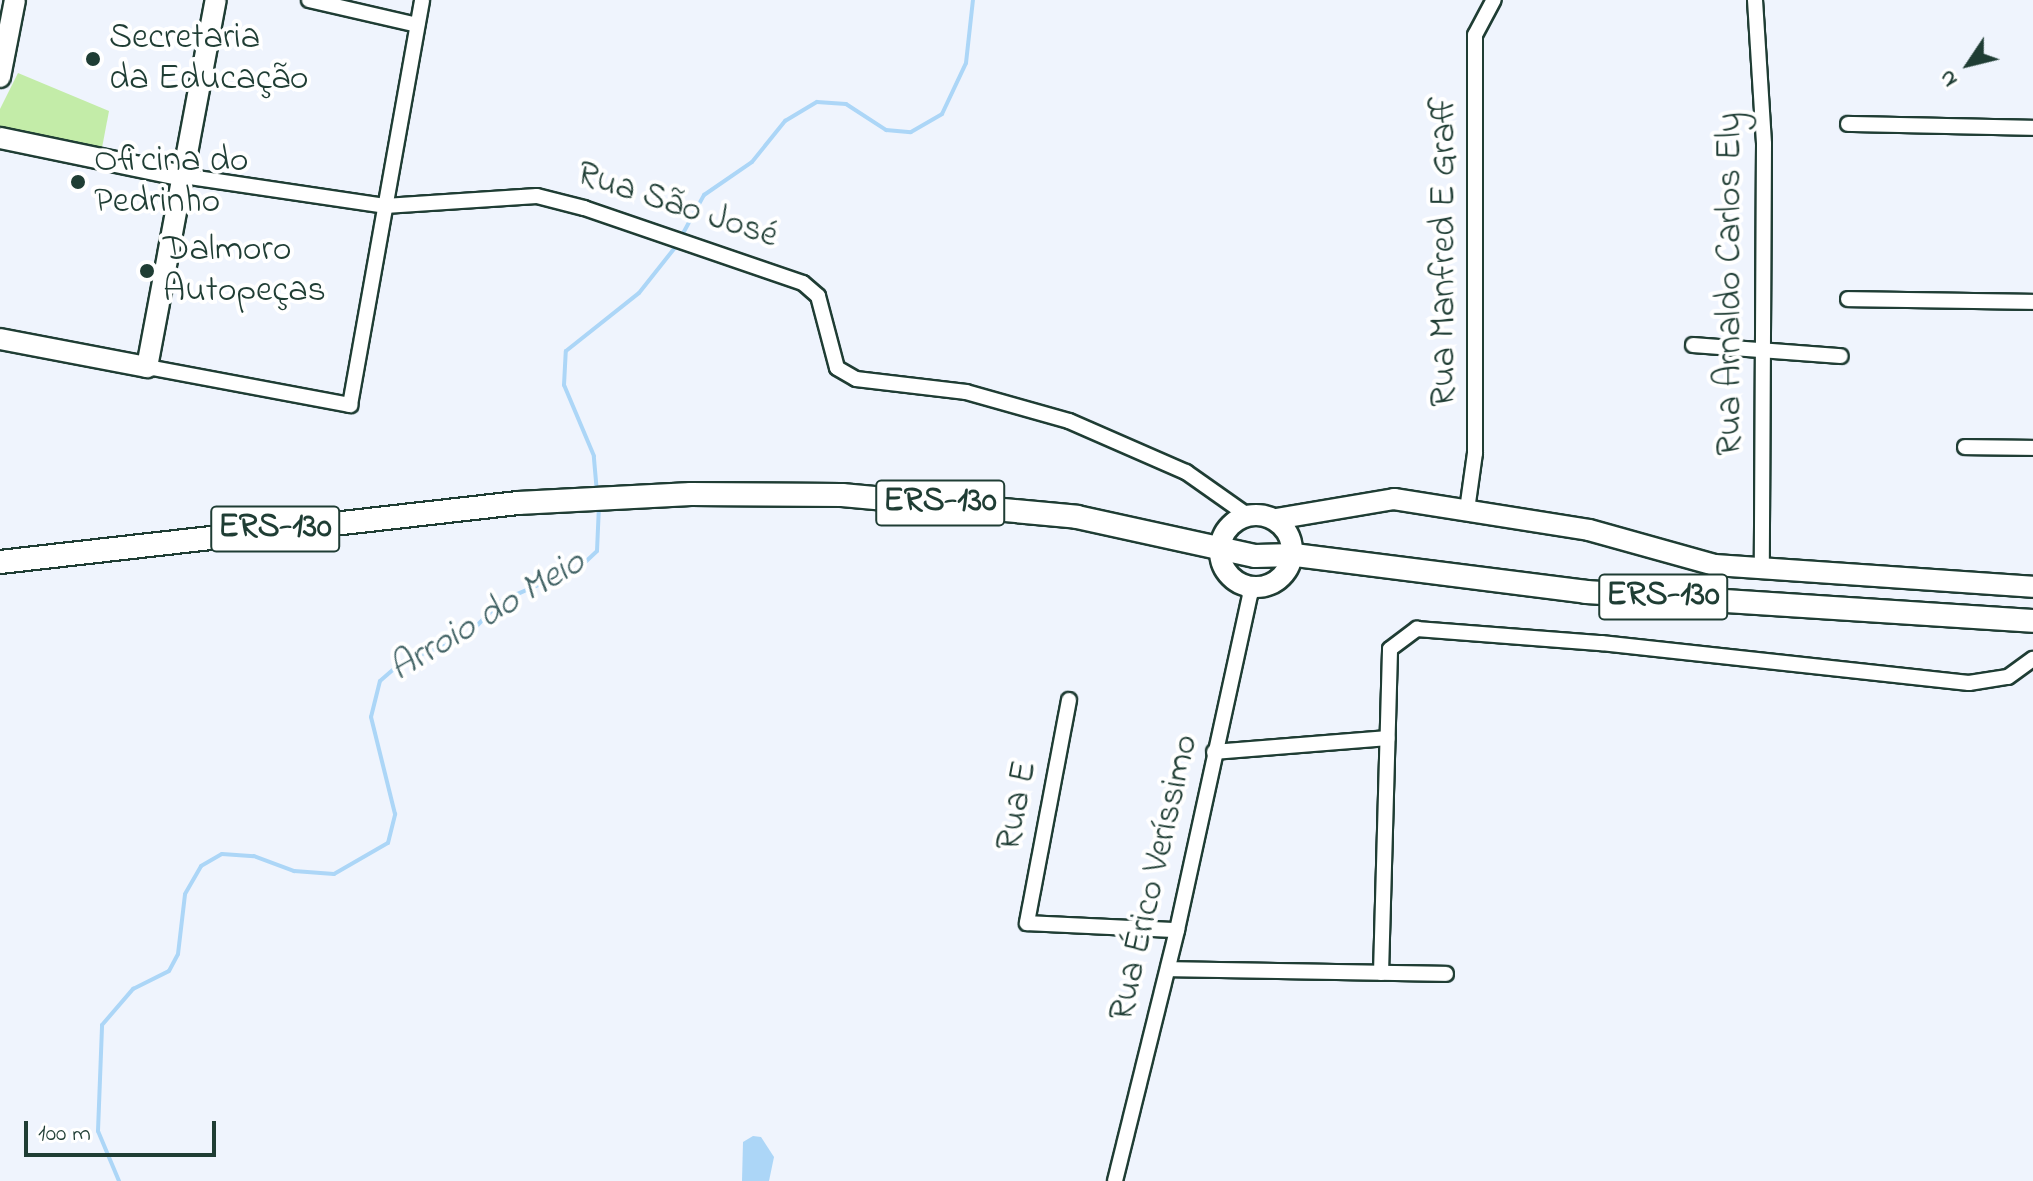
<!DOCTYPE html>
<meta charset="utf-8">
<style>
body{margin:0}
#map{position:relative;width:2033px;height:1181px;overflow:hidden;background:#eff4fd;font-family:"Indie Flower",sans-serif}
div>[style]{position:absolute}
.green>*{inset:0;background:#c3eca8}
.water>*{inset:0;background:#acd6f7}
.stream>*{height:4px;margin:-2px;padding:0 2px;transform-origin:2px;border-radius:2px;background:#acd6f7}
.roads{filter:drop-shadow(2px 0 #1f3d34) drop-shadow(-2px 0 #1f3d34) drop-shadow(0 2px #1f3d34) drop-shadow(0 -2px #1f3d34)}
.street>*{height:14px;margin:-7px;padding:0 7px;transform-origin:7px;border-radius:7px;background:#fff}
.secondary>*{height:20px;margin:-10px;padding:0 10px;transform-origin:10px;border-radius:10px;background:#fff}
.secondary>.ring{margin:-10px;padding:0;box-sizing:content-box;background:none;border:20px solid #fff;border-radius:50%}
.primary>*{height:22px;margin:-11px;padding:0 11px;transform-origin:11px;border-radius:11px;background:#fff}
.dots>*{width:22px;height:22px;translate:-50% -50%;box-sizing:border-box;border:4px solid #fff;border-radius:50%}
span{translate:-50% -50%;white-space:nowrap;text-align:center;line-height:1.15;-webkit-text-stroke:8px #fff;paint-order:stroke}
.shield-label span{padding:2px 6px;background:#fff;border:2px solid;border-radius:6px;-webkit-text-stroke-width:0}
.shield-label{font-size:34px;color:#1f3d34;font-weight:700}
.poi-label{font-size:36px;color:#1f3d34}
.left{translate:0 -50%;text-align:left}
.street-label{font-size:36px;color:#1f3d34}
.water-label{font-size:38px;color:#426365;font-style:italic}
.north{position:absolute;left:1929px;top:24px;width:80px;height:80px;-webkit-text-stroke:6px #fff;paint-order:stroke;rotate:235deg;font-size:22px;font-weight:700;line-height:32px;text-align:center;color:#1f3d34}
.north::after{content:'';display:block;margin:auto;width:28px;height:36px;background:#1f3d34;clip-path:polygon(50% 0,100% 100%,50% 72%,0 100%)}
.scale{position:absolute;left:24px;top:1121px;width:192px;height:36px;box-sizing:border-box;border:4px solid #1f3d34;border-top:0;padding-left:10px;font-size:24px;line-height:28px;white-space:nowrap;color:#1f3d34;-webkit-text-stroke:6px #fff;paint-order:stroke}
</style>
<div id="map">
<div class="green">
<i style="clip-path:polygon(18px 73px,109px 111px,101px 153px,0 130px,0 109px)"></i>
</div>
<div class="water">
<i style="clip-path:polygon(753px 1136px,761px 1137px,774px 1157px,769px 1181px,742px 1181px,743px 1142px)"></i>
</div>
<div class="stream">
<i style="left:681px;top:237px;width:48px;rotate:-61.3deg"></i>
<i style="left:704px;top:195px;width:58px;rotate:-34.5deg"></i>
<i style="left:752px;top:162px;width:53px;rotate:-51.2deg"></i>
<i style="left:785px;top:121px;width:37px;rotate:-31deg"></i>
<i style="left:817px;top:102px;width:29px;rotate:4deg"></i>
<i style="left:846px;top:104px;width:48px;rotate:33deg"></i>
<i style="left:886px;top:130px;width:25px;rotate:5deg"></i>
<i style="left:911px;top:132px;width:36px;rotate:-30deg"></i>
<i style="left:942px;top:114px;width:56px;rotate:-64.8deg"></i>
<i style="left:966px;top:63px;width:63px;rotate:-83.7deg"></i>
<i style="left:597px;top:493px;width:37px;rotate:-95deg"></i>
<i style="left:594px;top:456px;width:77px;rotate:-112.9deg"></i>
<i style="left:564px;top:385px;width:34px;rotate:-87deg"></i>
<i style="left:566px;top:351px;width:93px;rotate:-38.5deg"></i>
<i style="left:639px;top:293px;width:61px;rotate:-51.6deg"></i>
<i style="left:119px;top:1181px;width:54px;rotate:-112.8deg"></i>
<i style="left:98px;top:1131px;width:106px;rotate:-87.8deg"></i>
<i style="left:102px;top:1025px;width:48px;rotate:-49.3deg"></i>
<i style="left:133px;top:989px;width:40px;rotate:-26.6deg"></i>
<i style="left:169px;top:971px;width:19px;rotate:-62deg"></i>
<i style="left:178px;top:954px;width:60px;rotate:-83.3deg"></i>
<i style="left:185px;top:894px;width:32px;rotate:-60deg"></i>
<i style="left:201px;top:866px;width:24px;rotate:-30deg"></i>
<i style="left:222px;top:854px;width:32px;rotate:4deg"></i>
<i style="left:254px;top:856px;width:43px;rotate:20.6deg"></i>
<i style="left:294px;top:871px;width:40px;rotate:4.3deg"></i>
<i style="left:334px;top:874px;width:62px;rotate:-29.9deg"></i>
<i style="left:388px;top:843px;width:30px;rotate:-76deg"></i>
<i style="left:395px;top:814px;width:100px;rotate:-103.9deg"></i>
<i style="left:371px;top:717px;width:37px;rotate:-76deg"></i>
<i style="left:380px;top:681px;width:30px;rotate:-41deg"></i>
<i style="left:403px;top:661px;width:65px;rotate:-19.8deg"></i>
<i style="left:464px;top:639px;width:53px;rotate:-45.8deg"></i>
<i style="left:501px;top:601px;width:86px;rotate:-23.3deg"></i>
<i style="left:580px;top:567px;width:23px;rotate:-43deg"></i>
<i style="left:597px;top:551px;width:45px;rotate:-87.5deg"></i>
</div>
<div class="roads">
<div class="street">
<i style="left:309px;top:0;width:111px;rotate:13deg"></i>
<i style="left:1755px;top:0;width:144px;rotate:86.4deg"></i>
<i style="left:1764px;top:144px;width:425px;rotate:90.3deg"></i>
<i style="left:1848px;top:124px;width:185px;rotate:1.2deg"></i>
<i style="left:183px;top:176px;width:204px;rotate:8.4deg"></i>
<i style="left:385px;top:206px;width:152px;rotate:-3.8deg"></i>
<i style="left:537px;top:196px;width:49px;rotate:14.3deg"></i>
<i style="left:584px;top:208px;width:231px;rotate:18.9deg"></i>
<i style="left:803px;top:283px;width:20px;rotate:41deg"></i>
<i style="left:818px;top:296px;width:74px;rotate:75.2deg"></i>
<i style="left:837px;top:368px;width:22px;rotate:30deg"></i>
<i style="left:856px;top:379px;width:111px;rotate:6.7deg"></i>
<i style="left:966px;top:392px;width:107px;rotate:15.7deg"></i>
<i style="left:1069px;top:421px;width:128px;rotate:23.6deg"></i>
<i style="left:1186px;top:472px;width:75px;rotate:35.2deg"></i>
<i style="left:1848px;top:299px;width:185px;rotate:0.9deg"></i>
<i style="left:1693px;top:345px;width:148px;rotate:4.3deg"></i>
<i style="left:147px;top:367px;width:207px;rotate:10.6deg"></i>
<i style="left:350px;top:405px;width:411px;rotate:-79.9deg"></i>
<i style="left:1965px;top:447px;width:68px;rotate:0.8deg"></i>
<i style="left:1467px;top:510px;width:58px;rotate:-82deg"></i>
<i style="left:1475px;top:453px;width:418px;rotate:-90deg"></i>
<i style="left:1475px;top:35px;width:40px;rotate:-62deg"></i>
<i style="left:1069px;top:700px;width:227px;rotate:100.7deg"></i>
<i style="left:1027px;top:923px;width:150px;rotate:2.7deg"></i>
<i style="left:1214px;top:752px;width:174px;rotate:-4.6deg"></i>
<i style="left:1168px;top:969px;width:278px;rotate:1deg"></i>
<i style="left:1381px;top:973px;width:324px;rotate:-88.4deg"></i>
<i style="left:1390px;top:649px;width:34px;rotate:-37deg"></i>
<i style="left:1417px;top:629px;width:185px;rotate:4.4deg"></i>
<i style="left:1601px;top:643px;width:370px;rotate:6.2deg"></i>
<i style="left:1969px;top:683px;width:39px;rotate:-9deg"></i>
<i style="left:2008px;top:677px;width:31px;rotate:-36deg"></i>
<i style="left:1115px;top:1181px;width:259px;rotate:-76.1deg"></i>
<i style="left:1177px;top:930px;width:343px;rotate:-77.7deg"></i>
<i style="left:1250px;top:595px;width:9px;rotate:-111deg"></i>
</div>
<div class="secondary">
<i style="left:0;top:77px;width:78px;rotate:-79deg"></i>
<i style="left:0;top:138px;width:187px;rotate:11.7deg"></i>
<i style="left:0;top:339px;width:150px;rotate:10.8deg"></i>
<i style="left:147px;top:367px;width:373px;rotate:-79.4deg"></i>
<i class="ring" style="left:1220px;top:515px;width:52px;height:52px"></i>
<i style="left:1276px;top:519px;width:120px;rotate:-9.6deg"></i>
<i style="left:1394px;top:499px;width:197px;rotate:9deg"></i>
<i style="left:1589px;top:530px;width:130px;rotate:15.6deg"></i>
<i style="left:1714px;top:565px;width:320px;rotate:3.9deg"></i>
</div>
<div class="primary">
<i style="left:0;top:562px;width:521px;rotate:-6.5deg"></i>
<i style="left:518px;top:503px;width:173px;rotate:-3deg"></i>
<i style="left:691px;top:494px;width:151px;rotate:0.4deg"></i>
<i style="left:842px;top:495px;width:236px;rotate:5.3deg"></i>
<i style="left:1077px;top:517px;width:182px;rotate:12.4deg"></i>
<i style="left:1255px;top:556px;width:40px;rotate:-1.4deg"></i>
<i style="left:1295px;top:555px;width:293px;rotate:7.2deg"></i>
<i style="left:1586px;top:592px;width:448px;rotate:3.7deg"></i>
</div>
</div>
<div class="dots">
<i style="left:93px;top:59px;background:#1f3d34"></i>
<i style="left:78px;top:182px;background:#1f3d34"></i>
<i style="left:147px;top:271px;background:#1f3d34"></i>
</div>
<div class="shield-label">
<span style="left:940px;top:503px">ERS-130</span>
<span style="left:275px;top:529px">ERS-130</span>
<span style="left:1663px;top:597px">ERS-130</span>
</div>
<div class="poi-label">
<span class="left" style="left:109px;top:59px">Secretaria<br>da Educação</span>
<span class="left" style="left:94px;top:182px">Oficina do<br>Pedrinho</span>
<span class="left" style="left:163px;top:271px">Dalmoro<br>Autopeças</span>
</div>
<div class="street-label">
<span style="left:677px;top:206px;rotate:18deg">Rua São José</span>
<span style="left:1445px;top:252px;rotate:-90deg">Rua Manfred E Graff</span>
<span style="left:1731px;top:284px;rotate:-90deg">Rua Arnaldo Carlos Ely</span>
<span style="left:1018px;top:806px;rotate:-79deg">Rua E</span>
<span style="left:1155px;top:878px;rotate:-77deg">Rua Érico Veríssimo</span>
</div>
<div class="water-label">
<span style="left:488px;top:617px;rotate:-31deg">Arroio do Meio</span>
</div>
<div class="north">N</div>
<div class="scale">100 m</div>
</div>
